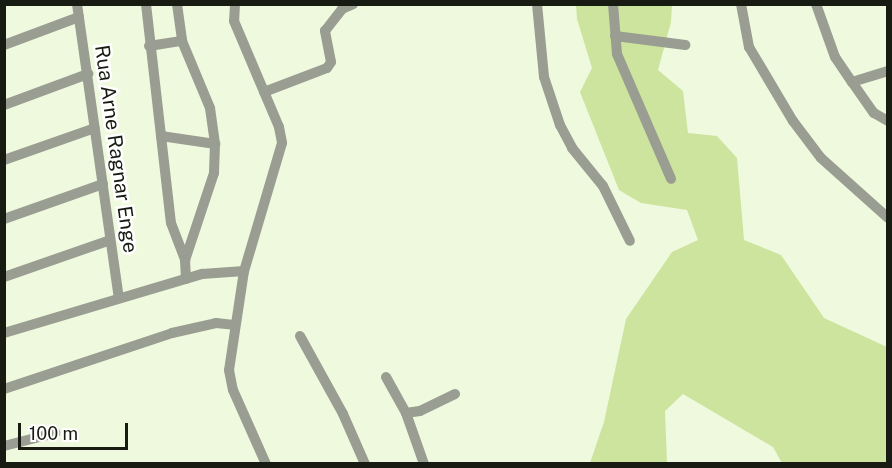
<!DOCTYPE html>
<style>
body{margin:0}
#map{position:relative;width:892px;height:468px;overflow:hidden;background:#eff9de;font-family:"Public Sans",sans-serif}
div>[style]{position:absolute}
.green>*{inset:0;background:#cce49d}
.minor>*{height:10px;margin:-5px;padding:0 5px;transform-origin:5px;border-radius:5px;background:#999d92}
span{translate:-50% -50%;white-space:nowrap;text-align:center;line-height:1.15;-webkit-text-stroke:5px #fff;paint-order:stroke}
.street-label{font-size:20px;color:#181b11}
.frame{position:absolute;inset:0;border:6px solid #181b11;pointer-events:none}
.scale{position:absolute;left:18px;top:423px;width:110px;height:27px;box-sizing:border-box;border:3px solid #181b11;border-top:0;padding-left:8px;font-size:18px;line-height:21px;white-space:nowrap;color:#181b11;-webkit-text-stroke:4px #fff;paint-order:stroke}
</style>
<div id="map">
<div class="green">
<i style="clip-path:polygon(576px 5px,672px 5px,671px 22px,658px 70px,683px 91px,688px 133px,717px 136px,737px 158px,744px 240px,781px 255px,824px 318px,887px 347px,887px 463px,782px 463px,773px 447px,683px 394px,665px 411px,667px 463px,590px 463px,604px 422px,626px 319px,672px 252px,698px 240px,687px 210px,641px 203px,619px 190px,580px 92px,592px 68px,577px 19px)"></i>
</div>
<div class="minor">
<i style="left:77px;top:4px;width:297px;rotate:81.9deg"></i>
<i style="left:146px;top:4px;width:220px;rotate:83.5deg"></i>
<i style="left:171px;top:223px;width:40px;rotate:69deg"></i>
<i style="left:177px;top:4px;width:37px;rotate:82deg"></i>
<i style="left:182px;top:41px;width:73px;rotate:67.3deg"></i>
<i style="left:210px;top:108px;width:36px;rotate:82deg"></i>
<i style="left:215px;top:144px;width:29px;rotate:92deg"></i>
<i style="left:214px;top:173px;width:92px;rotate:108.4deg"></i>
<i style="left:185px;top:260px;width:19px;rotate:87deg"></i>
<i style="left:235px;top:4px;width:17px;rotate:93deg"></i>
<i style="left:234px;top:21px;width:115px;rotate:67deg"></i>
<i style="left:279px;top:127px;width:16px;rotate:79deg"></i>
<i style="left:282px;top:143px;width:134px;rotate:106.5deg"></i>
<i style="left:244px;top:271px;width:100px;rotate:98.6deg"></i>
<i style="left:229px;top:370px;width:20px;rotate:79deg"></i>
<i style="left:233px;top:390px;width:81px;rotate:66deg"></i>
<i style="left:537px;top:4px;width:73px;rotate:84.5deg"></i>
<i style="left:544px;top:77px;width:51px;rotate:71.6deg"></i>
<i style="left:560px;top:125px;width:26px;rotate:62deg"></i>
<i style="left:572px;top:148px;width:49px;rotate:50.8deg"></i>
<i style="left:603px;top:186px;width:61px;rotate:63.9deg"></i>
<i style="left:613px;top:4px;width:50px;rotate:85.4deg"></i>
<i style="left:617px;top:54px;width:136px;rotate:66.6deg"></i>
<i style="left:741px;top:4px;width:44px;rotate:79.5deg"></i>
<i style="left:749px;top:47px;width:86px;rotate:59.3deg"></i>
<i style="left:793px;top:121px;width:46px;rotate:52.9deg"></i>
<i style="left:821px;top:158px;width:90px;rotate:41.8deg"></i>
<i style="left:816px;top:4px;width:56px;rotate:70.3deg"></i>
<i style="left:835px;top:57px;width:30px;rotate:56deg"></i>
<i style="left:852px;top:82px;width:38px;rotate:-17deg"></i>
<i style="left:615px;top:36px;width:71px;rotate:7.3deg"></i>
<i style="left:4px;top:45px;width:80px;rotate:-20.5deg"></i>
<i style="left:149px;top:46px;width:33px;rotate:-9deg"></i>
<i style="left:852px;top:82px;width:38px;rotate:55deg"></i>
<i style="left:874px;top:113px;width:16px;rotate:30deg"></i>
<i style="left:264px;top:92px;width:67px;rotate:-20.9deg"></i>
<i style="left:327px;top:68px;width:7px;rotate:-56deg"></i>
<i style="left:331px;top:62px;width:32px;rotate:-101deg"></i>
<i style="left:325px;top:31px;width:28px;rotate:-52deg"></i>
<i style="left:342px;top:9px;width:12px;rotate:-24deg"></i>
<i style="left:4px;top:105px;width:90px;rotate:-20.3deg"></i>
<i style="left:161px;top:136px;width:55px;rotate:8.4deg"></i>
<i style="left:4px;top:160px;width:96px;rotate:-19.4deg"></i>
<i style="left:4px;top:219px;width:105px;rotate:-19.5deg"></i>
<i style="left:4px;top:277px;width:112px;rotate:-19.2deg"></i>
<i style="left:4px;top:333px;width:207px;rotate:-16.6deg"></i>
<i style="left:202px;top:274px;width:42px;rotate:-4.1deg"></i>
<i style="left:300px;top:336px;width:89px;rotate:61.1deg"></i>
<i style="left:343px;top:414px;width:55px;rotate:66.3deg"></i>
<i style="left:386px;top:377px;width:41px;rotate:60.9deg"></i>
<i style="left:406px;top:413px;width:14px;rotate:-8deg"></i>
<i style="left:420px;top:411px;width:39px;rotate:-26deg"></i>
<i style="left:4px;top:389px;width:177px;rotate:-18.4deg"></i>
<i style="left:172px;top:333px;width:45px;rotate:-12.8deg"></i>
<i style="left:216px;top:323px;width:18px;rotate:6deg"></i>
<i style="left:406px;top:413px;width:54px;rotate:70.6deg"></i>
<i style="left:4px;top:446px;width:53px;rotate:-14.3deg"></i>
</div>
<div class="street-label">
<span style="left:116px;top:149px;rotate:82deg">Rua Arne Ragnar Enge</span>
</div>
<div class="frame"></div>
<div class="scale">100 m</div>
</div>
